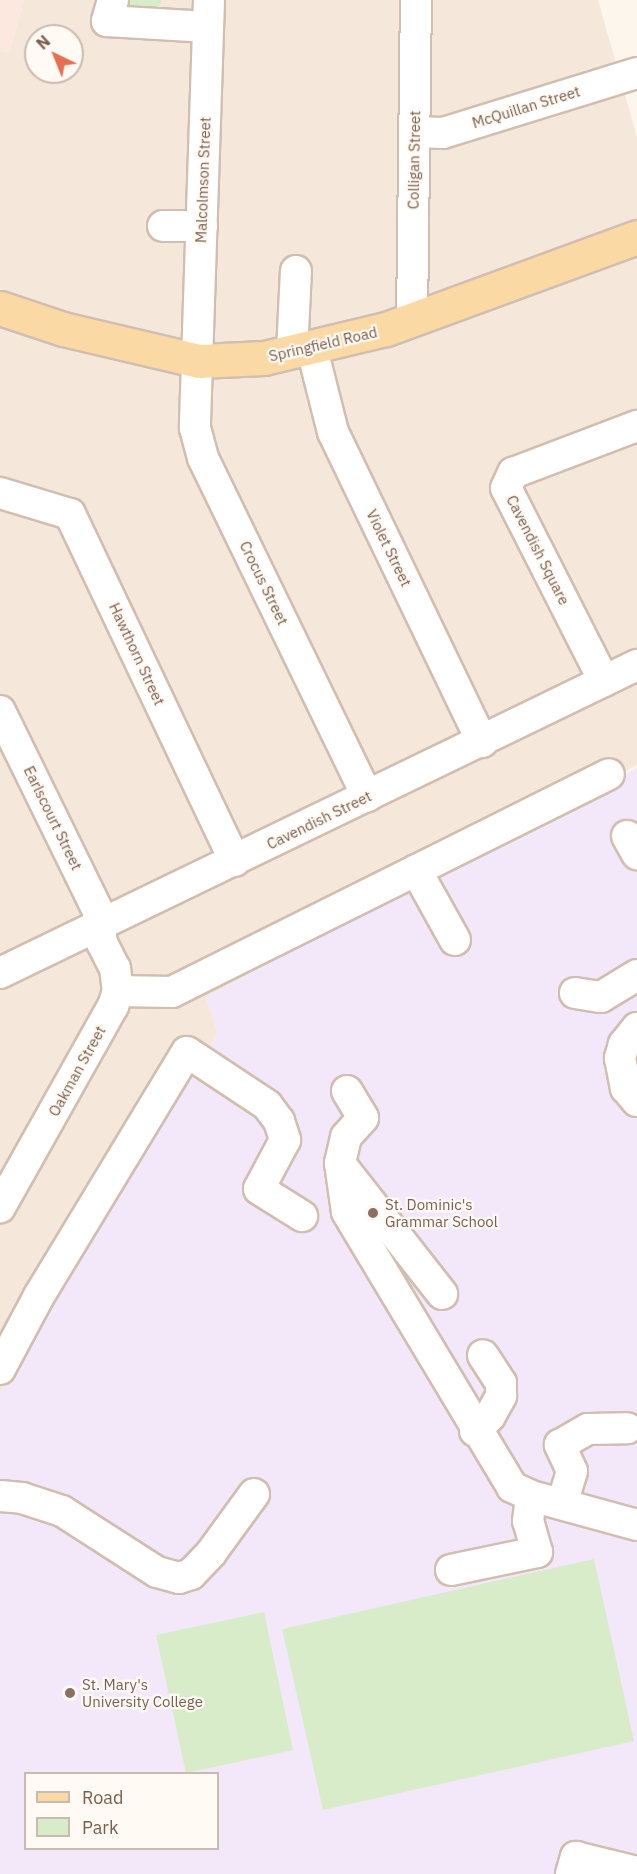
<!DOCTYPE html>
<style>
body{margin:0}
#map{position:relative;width:637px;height:1874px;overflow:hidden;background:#fdf6ec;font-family:"IBM Plex Sans",sans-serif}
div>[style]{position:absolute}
.residential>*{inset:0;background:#f5e8da}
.commercial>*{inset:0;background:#fde8e0}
.education>*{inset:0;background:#f3e8fa}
.green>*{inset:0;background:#d8ecc9}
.roads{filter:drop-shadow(2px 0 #d1beb0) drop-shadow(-2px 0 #d1beb0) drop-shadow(0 2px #d1beb0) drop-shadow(0 -2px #d1beb0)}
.minor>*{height:30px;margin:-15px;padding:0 15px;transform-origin:15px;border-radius:15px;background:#fff}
.major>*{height:33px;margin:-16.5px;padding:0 16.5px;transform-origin:16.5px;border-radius:16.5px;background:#fbd9a5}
.dots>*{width:16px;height:16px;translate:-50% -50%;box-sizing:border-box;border:3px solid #fffaf3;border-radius:50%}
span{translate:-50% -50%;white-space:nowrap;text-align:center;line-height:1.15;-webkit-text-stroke:4.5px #fffaf3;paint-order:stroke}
.street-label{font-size:15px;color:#7a5c4d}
.education-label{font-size:15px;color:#785e54}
.left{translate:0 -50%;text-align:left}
.legend{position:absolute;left:24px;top:1772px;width:195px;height:78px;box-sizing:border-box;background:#fffaf3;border:2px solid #cabbb1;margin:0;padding:8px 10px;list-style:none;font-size:18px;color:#7a5c4d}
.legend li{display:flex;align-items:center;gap:12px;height:30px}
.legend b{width:30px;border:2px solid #cabbb1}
.north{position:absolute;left:24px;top:24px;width:60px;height:60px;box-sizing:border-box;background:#fffaf3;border:2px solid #cabbb1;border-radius:50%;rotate:317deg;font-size:16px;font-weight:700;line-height:24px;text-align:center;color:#7a5c4d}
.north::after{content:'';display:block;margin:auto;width:21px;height:27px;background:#e76f51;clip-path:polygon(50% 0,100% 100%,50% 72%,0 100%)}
</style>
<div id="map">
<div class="residential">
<i style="clip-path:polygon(evenodd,24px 0,598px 0,637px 137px,637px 765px,206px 997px,218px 1033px,0 1393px,0 51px,9px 53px,24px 0,36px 36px,72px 36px,72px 72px,36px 72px,36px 36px)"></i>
</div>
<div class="commercial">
<i style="clip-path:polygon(0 0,24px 0,9px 54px,0 51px)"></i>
</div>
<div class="education">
<i style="clip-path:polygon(evenodd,637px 768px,637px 1874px,0 1874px,0 1393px,218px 1033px,206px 997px,637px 768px,26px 1774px,218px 1774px,218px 1848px,26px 1848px,26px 1774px)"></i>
</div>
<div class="green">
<i style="clip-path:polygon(119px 0,161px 0,161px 4px,154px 9px,126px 8px)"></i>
<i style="clip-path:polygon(594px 1559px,634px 1741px,323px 1810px,282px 1629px)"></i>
<i style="clip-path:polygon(264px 1612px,293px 1750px,186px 1773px,156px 1635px)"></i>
</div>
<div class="roads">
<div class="minor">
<i style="left:113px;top:0;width:22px;rotate:106deg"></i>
<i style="left:107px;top:21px;width:101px;rotate:3.4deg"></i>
<i style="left:209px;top:0;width:428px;rotate:91.9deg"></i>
<i style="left:195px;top:428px;width:31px;rotate:75deg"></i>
<i style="left:203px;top:458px;width:376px;rotate:64.1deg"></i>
<i style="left:414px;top:132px;width:29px;rotate:2deg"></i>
<i style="left:443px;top:133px;width:203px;rotate:-17.2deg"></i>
<i style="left:163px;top:226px;width:39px"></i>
<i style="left:412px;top:321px;width:321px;rotate:-89.3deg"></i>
<i style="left:312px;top:349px;width:86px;rotate:75.8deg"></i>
<i style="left:333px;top:432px;width:344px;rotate:64.3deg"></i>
<i style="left:292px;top:352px;width:81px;rotate:-87.2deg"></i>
<i style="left:0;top:493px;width:73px;rotate:16.7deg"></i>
<i style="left:70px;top:514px;width:384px;rotate:64.6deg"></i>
<i style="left:604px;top:681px;width:216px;rotate:-116.9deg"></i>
<i style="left:506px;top:488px;width:17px;rotate:-65deg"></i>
<i style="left:513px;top:473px;width:133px;rotate:-20.8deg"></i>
<i style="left:0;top:711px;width:223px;rotate:63.9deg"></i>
<i style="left:98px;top:911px;width:32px;rotate:83deg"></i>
<i style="left:102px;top:943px;width:28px;rotate:63deg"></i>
<i style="left:115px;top:968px;width:23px;rotate:83deg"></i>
<i style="left:118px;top:991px;width:16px;rotate:108deg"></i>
<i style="left:113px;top:1006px;width:231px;rotate:119.3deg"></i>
<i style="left:627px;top:836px;width:21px;rotate:61deg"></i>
<i style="left:416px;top:870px;width:80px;rotate:60.9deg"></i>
<i style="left:0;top:973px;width:708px;rotate:-25.8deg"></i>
<i style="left:118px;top:991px;width:54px;rotate:1.1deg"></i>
<i style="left:172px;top:992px;width:488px;rotate:-26.5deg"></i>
<i style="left:575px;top:993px;width:26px;rotate:9deg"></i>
<i style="left:601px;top:997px;width:42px;rotate:-31.4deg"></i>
<i style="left:637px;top:1028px;width:21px;rotate:129deg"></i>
<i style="left:624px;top:1044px;width:15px;rotate:106deg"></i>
<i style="left:620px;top:1058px;width:31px;rotate:79deg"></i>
<i style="left:626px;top:1088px;width:17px;rotate:50deg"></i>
<i style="left:347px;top:1091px;width:31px;rotate:59deg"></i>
<i style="left:363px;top:1118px;width:25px;rotate:132deg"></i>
<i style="left:346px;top:1137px;width:27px;rotate:103deg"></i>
<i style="left:340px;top:1163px;width:49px;rotate:81.9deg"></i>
<i style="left:347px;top:1212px;width:321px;rotate:59deg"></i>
<i style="left:512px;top:1487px;width:21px;rotate:25deg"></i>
<i style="left:531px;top:1496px;width:110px;rotate:15.3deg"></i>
<i style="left:341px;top:1165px;width:164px;rotate:51.9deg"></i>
<i style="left:0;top:1369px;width:83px;rotate:-61.9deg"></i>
<i style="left:39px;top:1296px;width:285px;rotate:-58.8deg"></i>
<i style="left:187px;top:1052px;width:96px;rotate:33.5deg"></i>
<i style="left:267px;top:1105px;width:20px;rotate:53deg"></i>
<i style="left:279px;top:1121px;width:20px;rotate:72deg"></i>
<i style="left:285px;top:1140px;width:55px;rotate:118deg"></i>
<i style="left:259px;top:1189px;width:51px;rotate:32.1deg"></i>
<i style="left:475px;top:1431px;width:21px;rotate:-45deg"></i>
<i style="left:490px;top:1416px;width:23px;rotate:-61deg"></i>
<i style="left:501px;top:1396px;width:13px;rotate:-90deg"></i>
<i style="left:501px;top:1383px;width:33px;rotate:-123deg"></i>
<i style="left:0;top:1496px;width:22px;rotate:5deg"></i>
<i style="left:22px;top:1498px;width:42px;rotate:18deg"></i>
<i style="left:62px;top:1511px;width:113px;rotate:32.7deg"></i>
<i style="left:157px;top:1572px;width:23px;rotate:15deg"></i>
<i style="left:179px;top:1578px;width:13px;rotate:-18deg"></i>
<i style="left:191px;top:1574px;width:29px;rotate:-46deg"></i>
<i style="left:211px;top:1553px;width:73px;rotate:-53.9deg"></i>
<i style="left:562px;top:1504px;width:34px;rotate:-73deg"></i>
<i style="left:572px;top:1471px;width:29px;rotate:-115deg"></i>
<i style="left:560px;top:1445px;width:32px;rotate:-30deg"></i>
<i style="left:588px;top:1429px;width:39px;rotate:-1deg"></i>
<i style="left:451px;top:1570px;width:88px;rotate:-11.8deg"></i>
<i style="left:537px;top:1552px;width:32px;rotate:-106deg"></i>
<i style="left:528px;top:1521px;width:25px;rotate:-83deg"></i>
<i style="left:571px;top:1874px;width:18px;rotate:-74deg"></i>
<i style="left:576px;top:1857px;width:63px;rotate:13.8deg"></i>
</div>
<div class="major">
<i style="left:0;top:308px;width:66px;rotate:18.4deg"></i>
<i style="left:63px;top:329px;width:140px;rotate:13.2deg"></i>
<i style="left:199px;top:361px;width:65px;rotate:-2.6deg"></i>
<i style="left:264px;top:358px;width:125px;rotate:-13.4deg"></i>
<i style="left:386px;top:329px;width:267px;rotate:-20.1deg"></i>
</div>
</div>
<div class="dots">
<i style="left:373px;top:1213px;background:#8d6e63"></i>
<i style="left:70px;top:1693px;background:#8d6e63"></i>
</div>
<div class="street-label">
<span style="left:526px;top:107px;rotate:-17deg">McQuillan Street</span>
<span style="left:414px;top:160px;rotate:-89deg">Colligan Street</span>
<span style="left:203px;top:180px;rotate:-88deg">Malcolmson Street</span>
<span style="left:323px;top:344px;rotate:-13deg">Springfield Road</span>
<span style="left:389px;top:548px;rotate:64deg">Violet Street</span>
<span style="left:538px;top:550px;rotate:63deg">Cavendish Square</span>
<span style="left:264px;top:583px;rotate:64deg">Crocus Street</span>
<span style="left:137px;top:654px;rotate:65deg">Hawthorn Street</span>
<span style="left:53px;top:818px;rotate:64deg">Earlscourt Street</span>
<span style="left:319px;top:820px;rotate:-26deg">Cavendish Street</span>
<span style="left:77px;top:1071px;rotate:-61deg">Oakman Street</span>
</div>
<div class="education-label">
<span class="left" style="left:385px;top:1213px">St. Dominic's<br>Grammar School</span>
<span class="left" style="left:82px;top:1693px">St. Mary's<br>University College</span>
</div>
<ul class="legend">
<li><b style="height:8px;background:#fbd9a5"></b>Road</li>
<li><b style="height:16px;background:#d8ecc9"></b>Park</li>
</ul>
<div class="north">N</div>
</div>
